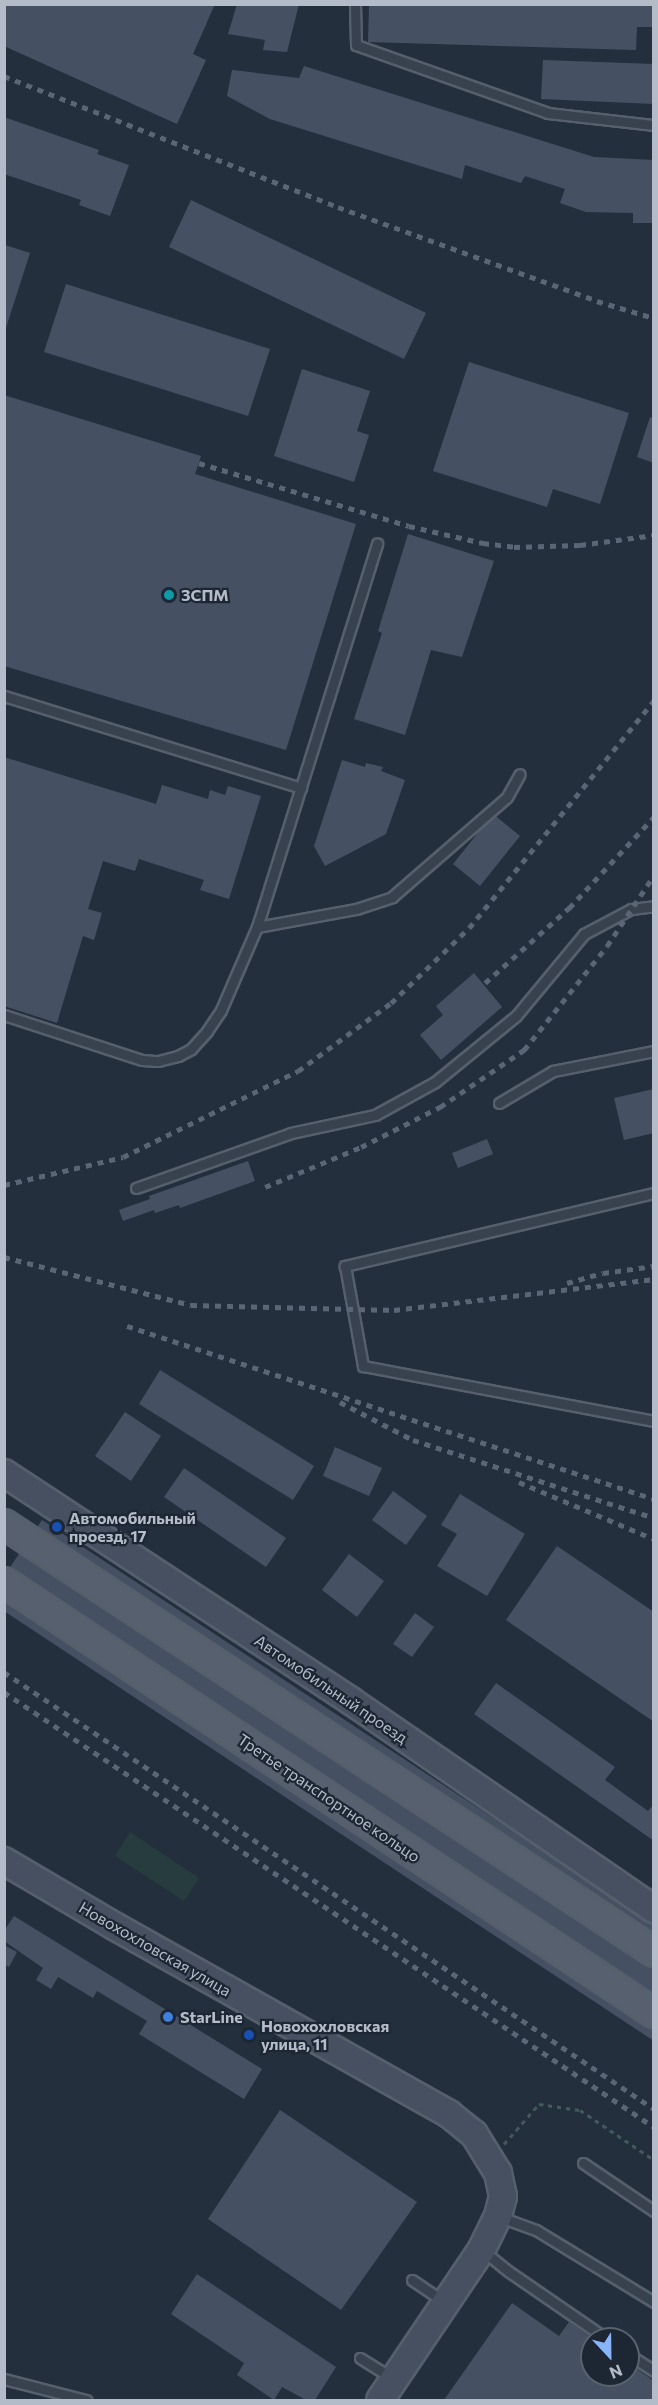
<!DOCTYPE html>
<meta charset="utf-8">
<style>
body{margin:0}
#map{position:relative;width:658px;height:2405px;overflow:hidden;background:#242f3e;font-family:Commissioner,sans-serif}
div>[style]{position:absolute}
.green>*{inset:0;background:#263c3f}
.building>*{inset:0;background:#455162}
.path>*{height:3px;margin-top:-1.5px;transform-origin:0;background:repeating-linear-gradient(90deg,#44595c 0 4.5px,transparent 0 9px)}
.roads{filter:drop-shadow(2px 0 #565f6c) drop-shadow(-2px 0 #565f6c) drop-shadow(0 2px #565f6c) drop-shadow(0 -2px #565f6c)}
.lane>*{height:9px;margin:-4.5px;padding:0 4.5px;transform-origin:4.5px;border-radius:4.5px;background:#38414e}
.secondary>*{height:26px;margin:-13px;padding:0 13px;transform-origin:13px;border-radius:13px;background:#465061}
.primary>*{height:28px;margin:-14px;padding:0 14px;transform-origin:14px;border-radius:14px;background:#56606e}
.rail>*{height:4.5px;margin-top:-2.25px;transform-origin:0;background:repeating-linear-gradient(90deg,#5a6575 0 6px,transparent 0 12px)}
.dots>*{width:16px;height:16px;translate:-50% -50%;box-sizing:border-box;border:3px solid #1d2633;border-radius:50%}
span{translate:-50% -50%;white-space:nowrap;text-align:center;line-height:1.15;-webkit-text-stroke:4.5px #1d2633;paint-order:stroke}
.poi-label{font-size:16px;color:#b4bcc9;font-weight:700}
.left{translate:0 -50%;text-align:left}
.street-label{font-size:16px;color:#b4bcc9}
.frame{position:absolute;inset:0;border:6px solid #b4bcc9;pointer-events:none}
.north{position:absolute;left:580px;top:2327px;width:60px;height:60px;box-sizing:border-box;background:#1d2633;border:2px solid #59626f;border-radius:50%;rotate:158deg;font-size:16px;font-weight:700;line-height:24px;text-align:center;color:#b4bcc9}
.north::after{content:'';display:block;margin:auto;width:21px;height:27px;background:#8ab4f8;clip-path:polygon(50% 0,100% 100%,50% 72%,0 100%)}
</style>
<div id="map">
<div class="green">
<i style="clip-path:polygon(130px 1832px,199px 1878px,184px 1901px,115px 1856px)"></i>
</div>
<div class="building">
<i style="clip-path:polygon(4px 4px,215px 4px,193px 54px,206px 60px,177px 124px,4px 46px)"></i>
<i style="clip-path:polygon(237px 4px,299px 4px,287px 52px,263px 50px,265px 40px,228px 34px)"></i>
<i style="clip-path:polygon(369px 5px,654px 5px,654px 27px,637px 27px,636px 50px,368px 42px)"></i>
<i style="clip-path:polygon(543px 60px,654px 64px,654px 104px,541px 99px)"></i>
<i style="clip-path:polygon(304px 66px,594px 157px,654px 160px,654px 223px,633px 223px,633px 213px,586px 212px,560px 203px,565px 189px,525px 176px,521px 183px,465px 165px,462px 179px,270px 119px,227px 96px,232px 70px,299px 78px)"></i>
<i style="clip-path:polygon(4px 117px,99px 150px,97px 154px,129px 165px,110px 216px,79px 205px,81px 200px,4px 174px)"></i>
<i style="clip-path:polygon(191px 200px,426px 313px,404px 359px,169px 247px)"></i>
<i style="clip-path:polygon(5px 245px,30px 253px,5px 331px)"></i>
<i style="clip-path:polygon(66px 284px,270px 349px,248px 416px,44px 352px)"></i>
<i style="clip-path:polygon(469px 362px,629px 413px,600px 504px,553px 489px,547px 507px,433px 471px)"></i>
<i style="clip-path:polygon(302px 369px,370px 391px,357px 431px,369px 435px,354px 482px,274px 456px)"></i>
<i style="clip-path:polygon(4px 395px,201px 456px,195px 474px,356px 524px,286px 750px,4px 666px)"></i>
<i style="clip-path:polygon(650px 417px,654px 418px,654px 463px,637px 457px)"></i>
<i style="clip-path:polygon(408px 534px,494px 561px,462px 657px,431px 650px,405px 735px,354px 719px,382px 633px,378px 631px)"></i>
<i style="clip-path:polygon(4px 757px,156px 804px,162px 785px,208px 799px,210px 790px,225px 795px,228px 786px,261px 796px,229px 899px,200px 890px,204px 880px,139px 859px,135px 871px,103px 861px,88px 909px,102px 913px,94px 940px,83px 936px,57px 1023px,4px 1006px)"></i>
<i style="clip-path:polygon(342px 760px,365px 767px,366px 763px,383px 767px,381px 771px,405px 780px,386px 834px,325px 866px,314px 846px)"></i>
<i style="clip-path:polygon(493px 814px,520px 836px,480px 886px,453px 864px)"></i>
<i style="clip-path:polygon(474px 973px,502px 1007px,441px 1060px,420px 1035px,443px 1015px,436px 1006px)"></i>
<i style="clip-path:polygon(654px 1089px,654px 1133px,624px 1140px,614px 1098px)"></i>
<i style="clip-path:polygon(487px 1139px,493px 1154px,458px 1168px,452px 1153px)"></i>
<i style="clip-path:polygon(248px 1161px,255px 1181px,180px 1208px,179px 1205px,155px 1213px,154px 1210px,123px 1221px,119px 1210px,150px 1199px,149px 1196px)"></i>
<i style="clip-path:polygon(160px 1370px,314px 1466px,293px 1500px,139px 1404px)"></i>
<i style="clip-path:polygon(125px 1412px,161px 1436px,131px 1481px,95px 1456px)"></i>
<i style="clip-path:polygon(335px 1447px,382px 1468px,369px 1496px,323px 1476px)"></i>
<i style="clip-path:polygon(184px 1468px,286px 1538px,266px 1567px,164px 1497px)"></i>
<i style="clip-path:polygon(393px 1491px,427px 1516px,406px 1545px,372px 1520px)"></i>
<i style="clip-path:polygon(460px 1494px,525px 1534px,487px 1596px,437px 1566px,457px 1534px,441px 1525px)"></i>
<i style="clip-path:polygon(42px 1520px,654px 1924px,654px 2041px,4px 1611px,4px 1576px)"></i>
<i style="clip-path:polygon(557px 1546px,654px 1612px,654px 1722px,506px 1620px)"></i>
<i style="clip-path:polygon(349px 1554px,384px 1581px,357px 1617px,322px 1590px)"></i>
<i style="clip-path:polygon(415px 1613px,434px 1627px,412px 1657px,393px 1644px)"></i>
<i style="clip-path:polygon(496px 1683px,615px 1767px,605px 1780px,648px 1811px,654px 1804px,654px 1841px,474px 1714px)"></i>
<i style="clip-path:polygon(14px 1916px,262px 2069px,244px 2099px,139px 2034px,147px 2021px,97px 1991px,93px 1998px,58px 1977px,51px 1989px,36px 1980px,43px 1968px,4px 1941px,4px 1931px)"></i>
<i style="clip-path:polygon(4px 1945px,17px 1952px,9px 1967px,4px 1964px)"></i>
<i style="clip-path:polygon(280px 2110px,417px 2202px,341px 2310px,208px 2219px)"></i>
<i style="clip-path:polygon(197px 2274px,336px 2367px,315px 2400px,306px 2400px,282px 2387px,274px 2400px,237px 2375px,244px 2363px,171px 2314px)"></i>
<i style="clip-path:polygon(512px 2303px,559px 2336px,569px 2322px,592px 2338px,592px 2375px,628px 2375px,628px 2363px,654px 2381px,654px 2400px,444px 2400px)"></i>
</div>
<div class="path">
<i style="left:504px;top:2144px;width:53px;rotate:-48.8deg"></i>
<i style="left:539px;top:2104px;width:41px;rotate:8.3deg"></i>
<i style="left:580px;top:2110px;width:89px;rotate:34deg"></i>
</div>
<div class="roads">
<div class="lane">
<i style="left:355px;top:4px;width:41px;rotate:88.6deg"></i>
<i style="left:356px;top:45px;width:204px;rotate:19.5deg"></i>
<i style="left:548px;top:113px;width:107px;rotate:6.5deg"></i>
<i style="left:4px;top:696px;width:311px;rotate:17.2deg"></i>
<i style="left:257px;top:927px;width:101px;rotate:-10.3deg"></i>
<i style="left:356px;top:909px;width:38px;rotate:-18deg"></i>
<i style="left:392px;top:897px;width:152px;rotate:-41deg"></i>
<i style="left:507px;top:797px;width:26px;rotate:-61deg"></i>
<i style="left:4px;top:1015px;width:145px;rotate:18.1deg"></i>
<i style="left:142px;top:1060px;width:16px;rotate:4deg"></i>
<i style="left:158px;top:1061px;width:21px;rotate:-14deg"></i>
<i style="left:178px;top:1056px;width:15px;rotate:-28deg"></i>
<i style="left:191px;top:1049px;width:24px;rotate:-48deg"></i>
<i style="left:207px;top:1031px;width:25px;rotate:-56deg"></i>
<i style="left:221px;top:1010px;width:90px;rotate:-66.6deg"></i>
<i style="left:257px;top:927px;width:402px;rotate:-72.6deg"></i>
<i style="left:499px;top:1103px;width:63px;rotate:-30.7deg"></i>
<i style="left:553px;top:1071px;width:103px;rotate:-11.2deg"></i>
<i style="left:136px;top:1188px;width:164px;rotate:-19.5deg"></i>
<i style="left:291px;top:1133px;width:86px;rotate:-12.1deg"></i>
<i style="left:375px;top:1115px;width:68px;rotate:-28.8deg"></i>
<i style="left:435px;top:1082px;width:104px;rotate:-39.2deg"></i>
<i style="left:516px;top:1016px;width:107px;rotate:-50.3deg"></i>
<i style="left:584px;top:934px;width:53px;rotate:-28deg"></i>
<i style="left:631px;top:909px;width:23px;rotate:-7deg"></i>
<i style="left:654px;top:1193px;width:318px;rotate:166.7deg"></i>
<i style="left:345px;top:1266px;width:102px;rotate:79.8deg"></i>
<i style="left:363px;top:1366px;width:296px;rotate:10.7deg"></i>
<i style="left:583px;top:2163px;width:86px;rotate:34.1deg"></i>
<i style="left:500px;top:2217px;width:38px;rotate:20deg"></i>
<i style="left:536px;top:2230px;width:138px;rotate:31.4deg"></i>
<i style="left:482px;top:2250px;width:33px;rotate:39deg"></i>
<i style="left:508px;top:2271px;width:120px;rotate:34.5deg"></i>
<i style="left:412px;top:2280px;width:40px;rotate:34deg"></i>
<i style="left:628px;top:2354px;width:31px;rotate:33deg"></i>
<i style="left:360px;top:2358px;width:39px;rotate:32deg"></i>
<i style="left:4px;top:2379px;width:85px;rotate:14.4deg"></i>
</div>
<div class="secondary">
<i style="left:4px;top:1473px;width:415px;rotate:33.3deg"></i>
<i style="left:351px;top:1701px;width:368px;rotate:34.5deg"></i>
<i style="left:4px;top:1861px;width:130px;rotate:30.5deg"></i>
<i style="left:116px;top:1927px;width:382px;rotate:29.3deg"></i>
<i style="left:449px;top:2114px;width:32px;rotate:39deg"></i>
<i style="left:474px;top:2134px;width:46px;rotate:58.4deg"></i>
<i style="left:498px;top:2173px;width:24px;rotate:78deg"></i>
<i style="left:503px;top:2196px;width:21px;rotate:104deg"></i>
<i style="left:498px;top:2216px;width:37px;rotate:116deg"></i>
<i style="left:482px;top:2249px;width:182px;rotate:124deg"></i>
</div>
<div class="primary">
<i style="left:4px;top:1524px;width:778px;rotate:33.36deg"></i>
<i style="left:4px;top:1582px;width:780px;rotate:33.55deg"></i>
</div>
</div>
<div class="rail">
<i style="left:4px;top:76px;width:359px;rotate:21.4deg"></i>
<i style="left:338px;top:207px;width:276px;rotate:19.9deg"></i>
<i style="left:597px;top:301px;width:59px;rotate:16.6deg"></i>
<i style="left:199px;top:463px;width:219px;rotate:16.7deg"></i>
<i style="left:409px;top:526px;width:76px;rotate:12.9deg"></i>
<i style="left:483px;top:543px;width:31px;rotate:7deg"></i>
<i style="left:514px;top:547px;width:66px;rotate:-1.7deg"></i>
<i style="left:580px;top:545px;width:75px;rotate:-7.7deg"></i>
<i style="left:485px;top:983px;width:113px;rotate:-41.8deg"></i>
<i style="left:569px;top:908px;width:125px;rotate:-47deg"></i>
<i style="left:4px;top:1185px;width:122px;rotate:-13.2deg"></i>
<i style="left:123px;top:1157px;width:195px;rotate:-26.2deg"></i>
<i style="left:298px;top:1071px;width:115px;rotate:-36.2deg"></i>
<i style="left:391px;top:1003px;width:108px;rotate:-43.9deg"></i>
<i style="left:469px;top:928px;width:294px;rotate:-50.9deg"></i>
<i style="left:265px;top:1187px;width:104px;rotate:-22.6deg"></i>
<i style="left:361px;top:1147px;width:89px;rotate:-26.9deg"></i>
<i style="left:440px;top:1107px;width:102px;rotate:-34.2deg"></i>
<i style="left:524px;top:1050px;width:133px;rotate:-51.4deg"></i>
<i style="left:607px;top:946px;width:85px;rotate:-56.5deg"></i>
<i style="left:4px;top:1257px;width:193px;rotate:14.4deg"></i>
<i style="left:191px;top:1305px;width:203px;rotate:1.4deg"></i>
<i style="left:394px;top:1310px;width:262px;rotate:-6.8deg"></i>
<i style="left:567px;top:1283px;width:37px;rotate:-16deg"></i>
<i style="left:603px;top:1273px;width:51px;rotate:-7.8deg"></i>
<i style="left:127px;top:1326px;width:555px;rotate:18.17deg"></i>
<i style="left:340px;top:1402px;width:82px;rotate:27.5deg"></i>
<i style="left:413px;top:1440px;width:253px;rotate:17.9deg"></i>
<i style="left:519px;top:1482px;width:147px;rotate:22.9deg"></i>
<i style="left:4px;top:1672px;width:783px;rotate:33.91deg"></i>
<i style="left:4px;top:1692px;width:782px;rotate:33.79deg"></i>
</div>
<div class="dots">
<i style="left:169px;top:595px;background:#0f9aa8"></i>
<i style="left:57px;top:1527px;background:#1a4fb4"></i>
<i style="left:168px;top:2017px;background:#3f7fe0"></i>
<i style="left:249px;top:2035px;background:#1a4fb4"></i>
</div>
<div class="poi-label">
<span class="left" style="left:181px;top:595px">ЗСПМ</span>
<span class="left" style="left:69px;top:1527px">Автомобильный<br>проезд, 17</span>
<span class="left" style="left:180px;top:2017px">StarLine</span>
<span class="left" style="left:261px;top:2035px">Новохохловская<br>улица, 11</span>
</div>
<div class="street-label">
<span style="left:331px;top:1689px;rotate:34deg">Автомобильный проезд</span>
<span style="left:329px;top:1798px;rotate:34deg">Третье транспортное кольцо</span>
<span style="left:155px;top:1949px;rotate:30deg">Новохохловская улица</span>
</div>
<div class="frame"></div>
<div class="north">N</div>
</div>
